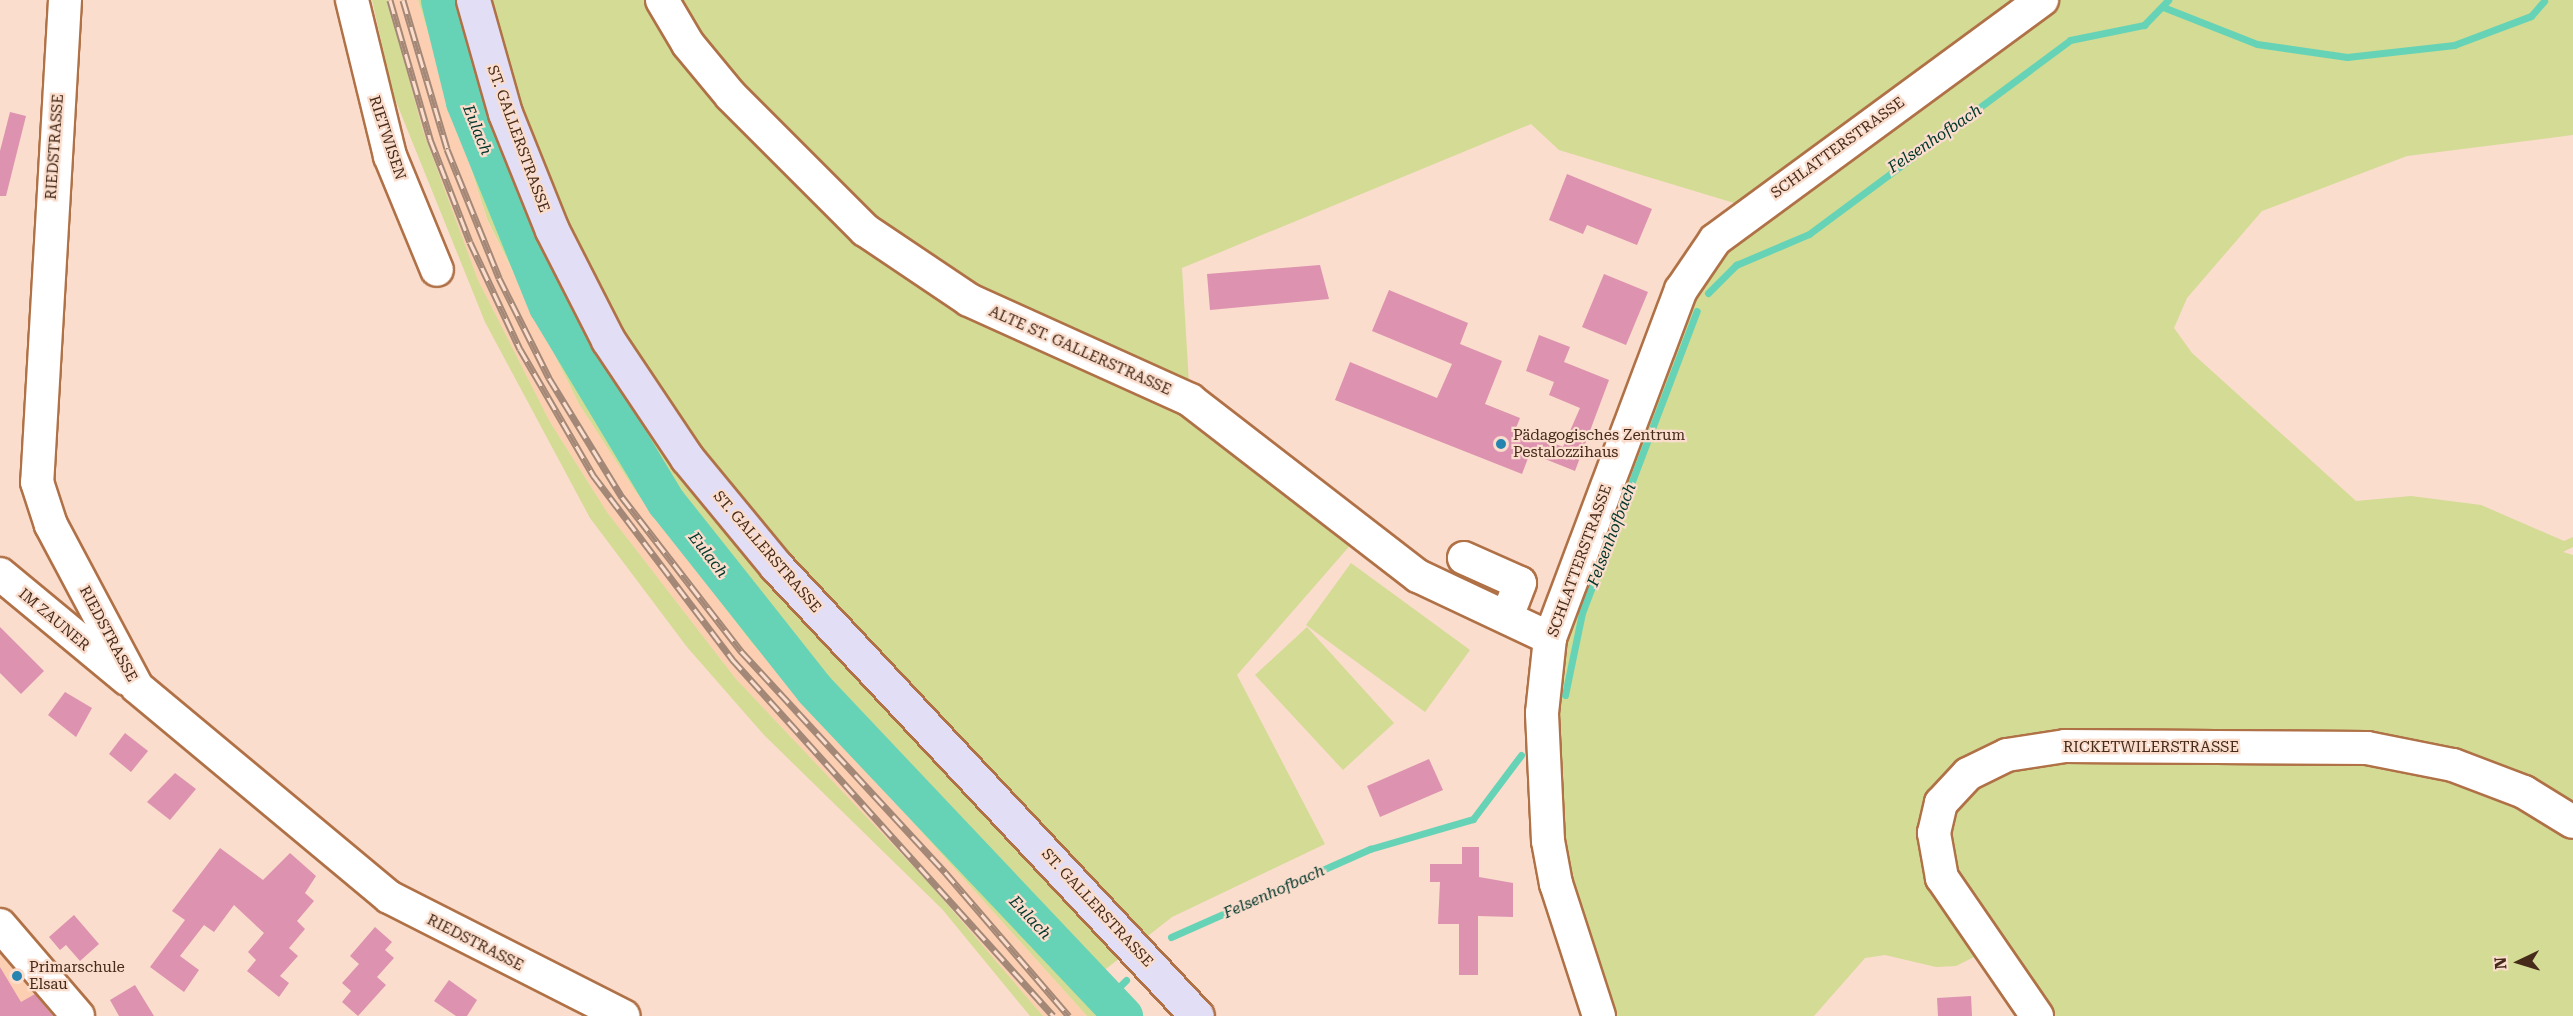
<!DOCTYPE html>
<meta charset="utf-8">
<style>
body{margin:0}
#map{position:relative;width:2573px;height:1016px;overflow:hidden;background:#faddcc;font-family:"Roboto Serif",serif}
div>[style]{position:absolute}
.built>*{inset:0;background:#fdcfb2}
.green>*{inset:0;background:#d3db95}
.stream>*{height:7px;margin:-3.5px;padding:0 3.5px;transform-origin:3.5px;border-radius:3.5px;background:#67d3b6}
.river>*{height:39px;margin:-19.5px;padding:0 19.5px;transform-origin:19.5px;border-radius:19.5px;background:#67d3b6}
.building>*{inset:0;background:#dd92b0}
.roads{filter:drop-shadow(2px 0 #b07147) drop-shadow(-2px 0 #b07147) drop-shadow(0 2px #b07147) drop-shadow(0 -2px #b07147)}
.minor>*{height:32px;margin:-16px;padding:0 16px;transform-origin:16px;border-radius:16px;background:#fff}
.major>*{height:33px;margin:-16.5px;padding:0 16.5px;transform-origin:16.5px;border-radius:16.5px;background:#e2def6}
.rail>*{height:7px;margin-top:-3.5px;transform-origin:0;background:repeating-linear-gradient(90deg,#faddcc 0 14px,#a48877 0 28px);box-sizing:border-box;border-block:2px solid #a48877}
.dots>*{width:16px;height:16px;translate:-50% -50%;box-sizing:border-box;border:3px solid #faddcc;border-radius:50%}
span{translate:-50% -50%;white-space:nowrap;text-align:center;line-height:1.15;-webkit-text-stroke:4.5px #faddcc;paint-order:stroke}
.street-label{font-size:15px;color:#462b1a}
.poi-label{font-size:15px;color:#462b1a}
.left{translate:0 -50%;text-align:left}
.water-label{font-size:16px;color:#01362b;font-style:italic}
.north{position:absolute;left:2489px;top:932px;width:60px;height:60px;-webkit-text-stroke:4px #faddcc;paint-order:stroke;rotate:266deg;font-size:16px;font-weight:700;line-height:24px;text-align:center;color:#462b1a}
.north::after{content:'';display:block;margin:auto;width:21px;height:27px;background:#462b1a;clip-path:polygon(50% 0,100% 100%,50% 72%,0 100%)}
</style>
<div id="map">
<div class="built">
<i style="clip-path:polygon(388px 0,418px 0,487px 220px,579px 404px,636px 492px,752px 643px,1087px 1016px,1043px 1016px,928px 882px,736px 679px,607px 512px,550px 422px,478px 280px,423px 131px)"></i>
<i style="clip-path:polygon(0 937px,67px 1016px,0 1016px)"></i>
</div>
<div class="green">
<i style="clip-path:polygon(372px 0,388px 0,423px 131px,478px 280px,550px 422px,607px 512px,736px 679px,928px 882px,1043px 1016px,1030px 1016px,942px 909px,764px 735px,687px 647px,590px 518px,485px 322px,393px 94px)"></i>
<i style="clip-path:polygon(418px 0,2573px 0,2573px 135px,2407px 156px,2262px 211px,2187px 298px,2174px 328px,2192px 353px,2356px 501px,2411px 496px,2481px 505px,2564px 541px,2573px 537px,2573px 547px,2563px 552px,2573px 555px,2573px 1016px,2037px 1016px,1988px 950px,1956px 966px,1936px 967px,1885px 955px,1865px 958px,1814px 1016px,1599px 1016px,1556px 884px,1550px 638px,1681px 290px,1754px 209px,1559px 150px,1531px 124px,1182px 268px,1190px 400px,1360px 534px,1237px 675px,1325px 844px,1172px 917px,1097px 976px,1137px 1016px,1087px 1016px,752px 643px,636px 492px,579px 404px,487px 219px)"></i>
<i style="clip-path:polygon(1351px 563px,1470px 650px,1425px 712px,1306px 625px)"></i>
<i style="clip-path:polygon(1307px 627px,1394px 723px,1343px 770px,1255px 675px)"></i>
</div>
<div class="stream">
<i style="left:2163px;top:7px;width:101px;rotate:21.5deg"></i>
<i style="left:2257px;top:44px;width:91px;rotate:8.2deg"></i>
<i style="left:2347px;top:57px;width:108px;rotate:-6.4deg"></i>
<i style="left:2454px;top:45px;width:82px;rotate:-20.6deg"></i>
<i style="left:2531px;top:16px;width:20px;rotate:-49deg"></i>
<i style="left:1708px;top:293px;width:40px;rotate:-45deg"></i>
<i style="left:1736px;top:265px;width:79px;rotate:-23deg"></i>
<i style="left:1809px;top:234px;width:325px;rotate:-36.6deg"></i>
<i style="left:2070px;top:40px;width:76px;rotate:-11.5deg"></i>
<i style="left:2144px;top:25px;width:35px;rotate:-46deg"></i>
<i style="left:1565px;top:695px;width:84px;rotate:-78.3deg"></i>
<i style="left:1582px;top:613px;width:323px;rotate:-69.2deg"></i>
<i style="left:1171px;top:937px;width:218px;rotate:-23.9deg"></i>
<i style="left:1370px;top:849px;width:107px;rotate:-16.2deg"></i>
<i style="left:1473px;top:819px;width:80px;rotate:-53.1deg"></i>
<i style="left:1107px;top:999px;width:27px;rotate:-45deg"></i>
</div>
<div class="river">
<i style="left:440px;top:0;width:105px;rotate:76.2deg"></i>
<i style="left:465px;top:102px;width:220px;rotate:67.9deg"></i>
<i style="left:548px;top:306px;width:229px;rotate:59deg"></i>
<i style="left:666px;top:502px;width:238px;rotate:51.6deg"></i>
<i style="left:814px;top:689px;width:450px;rotate:46.6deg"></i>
</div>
<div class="building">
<i style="clip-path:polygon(10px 112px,26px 116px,6px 196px,0 196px,0 151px)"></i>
<i style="clip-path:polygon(1567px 174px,1652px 209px,1637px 245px,1587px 225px,1583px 234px,1549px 220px)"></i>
<i style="clip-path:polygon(1320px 265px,1329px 299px,1210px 310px,1207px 274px)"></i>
<i style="clip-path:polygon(1604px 274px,1648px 292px,1626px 345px,1582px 327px)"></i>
<i style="clip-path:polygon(1389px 290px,1468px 323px,1460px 344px,1502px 361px,1485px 404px,1520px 418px,1516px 428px,1563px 447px,1580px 408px,1549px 395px,1554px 382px,1526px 371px,1539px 335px,1570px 347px,1564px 362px,1609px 380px,1575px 471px,1530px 453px,1522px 474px,1335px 400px,1350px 362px,1437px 398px,1452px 364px,1372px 331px)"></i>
<i style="clip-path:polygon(0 627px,44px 671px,21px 694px,0 673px)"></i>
<i style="clip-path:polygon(65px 692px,92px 708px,76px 737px,48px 715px)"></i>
<i style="clip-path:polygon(125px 733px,148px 751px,131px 772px,109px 754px)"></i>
<i style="clip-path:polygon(1429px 759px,1443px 790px,1380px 817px,1367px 786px)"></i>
<i style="clip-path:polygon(175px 773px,196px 789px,170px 820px,147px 802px)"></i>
<i style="clip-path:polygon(1462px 847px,1479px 847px,1479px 877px,1513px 883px,1513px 917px,1478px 916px,1478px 975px,1459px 975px,1459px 924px,1438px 924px,1440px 882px,1430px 882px,1430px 864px,1462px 864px)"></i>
<i style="clip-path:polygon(220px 848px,263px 880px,290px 853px,316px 876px,305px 893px,314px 901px,297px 921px,305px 929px,289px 948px,298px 956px,280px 976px,289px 983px,279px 997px,247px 971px,256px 960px,248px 952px,264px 933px,234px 905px,214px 932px,204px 925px,180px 956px,199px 970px,184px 992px,150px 967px,185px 920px,172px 911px)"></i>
<i style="clip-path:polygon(74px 915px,99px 944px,80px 961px,66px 945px,60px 950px,49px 937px)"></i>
<i style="clip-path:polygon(375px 927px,392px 942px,385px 950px,394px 958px,377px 977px,386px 985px,358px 1016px,342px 1002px,351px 991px,342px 983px,359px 964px,350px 956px)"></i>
<i style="clip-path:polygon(0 967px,21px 1002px,35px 994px,53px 1016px,0 1016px)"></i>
<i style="clip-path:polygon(449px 980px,477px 1000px,467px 1016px,456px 1016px,434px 1001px)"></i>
<i style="clip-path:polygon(135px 985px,154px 1016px,119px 1016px,110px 1000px)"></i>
<i style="clip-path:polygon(1971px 996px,1972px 1016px,1938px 1016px,1937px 998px)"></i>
</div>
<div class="roads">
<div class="minor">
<i style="left:65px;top:0;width:483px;rotate:93.3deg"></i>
<i style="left:37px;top:482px;width:45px;rotate:72deg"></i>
<i style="left:51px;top:525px;width:183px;rotate:62deg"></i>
<i style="left:137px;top:687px;width:328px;rotate:39.8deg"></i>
<i style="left:389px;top:897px;width:263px;rotate:26.9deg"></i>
<i style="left:352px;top:0;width:161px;rotate:76.3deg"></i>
<i style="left:390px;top:156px;width:123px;rotate:67.6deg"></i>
<i style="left:662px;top:0;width:51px;rotate:59.4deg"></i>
<i style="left:688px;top:44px;width:67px;rotate:50.4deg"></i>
<i style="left:731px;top:96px;width:190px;rotate:45deg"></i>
<i style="left:865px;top:230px;width:125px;rotate:33.9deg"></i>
<i style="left:969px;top:300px;width:243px;rotate:24.3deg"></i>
<i style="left:1190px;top:400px;width:288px;rotate:37.7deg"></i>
<i style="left:1418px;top:576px;width:146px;rotate:25.2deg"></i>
<i style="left:1464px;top:558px;width:61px;rotate:24.1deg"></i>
<i style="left:1520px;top:583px;width:36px;rotate:111deg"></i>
<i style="left:0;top:574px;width:165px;rotate:39.6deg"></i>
<i style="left:0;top:925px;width:120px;rotate:49.4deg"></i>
<i style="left:1599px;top:1016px;width:139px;rotate:-108deg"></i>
<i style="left:1556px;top:884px;width:44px;rotate:-100.5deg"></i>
<i style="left:1548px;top:841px;width:128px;rotate:-92.7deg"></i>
<i style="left:1542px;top:713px;width:75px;rotate:-83.9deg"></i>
<i style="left:1550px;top:638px;width:372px;rotate:-69.4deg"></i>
<i style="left:1681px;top:290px;width:60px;rotate:-55.8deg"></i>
<i style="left:1715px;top:240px;width:406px;rotate:-36.3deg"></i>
<i style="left:2037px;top:1016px;width:168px;rotate:-124.5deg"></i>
<i style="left:1942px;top:878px;width:46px;rotate:-100.1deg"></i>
<i style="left:1934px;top:833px;width:31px;rotate:-77deg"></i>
<i style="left:1941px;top:803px;width:40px;rotate:-47deg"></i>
<i style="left:1968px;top:774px;width:43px;rotate:-26deg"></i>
<i style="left:2007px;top:755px;width:59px;rotate:-8.8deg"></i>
<i style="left:2065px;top:746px;width:302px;rotate:0.4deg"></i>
<i style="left:2367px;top:748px;width:88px;rotate:11.2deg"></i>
<i style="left:2453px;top:765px;width:76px;rotate:20.8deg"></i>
<i style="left:2524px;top:792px;width:57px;rotate:31.5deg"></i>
</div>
<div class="major">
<i style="left:473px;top:0;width:117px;rotate:74.2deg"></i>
<i style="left:505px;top:113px;width:126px;rotate:68.1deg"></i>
<i style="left:552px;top:230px;width:123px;rotate:63deg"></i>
<i style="left:608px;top:340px;width:142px;rotate:56.2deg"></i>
<i style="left:687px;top:458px;width:140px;rotate:50.5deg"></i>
<i style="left:776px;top:566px;width:616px;rotate:46.91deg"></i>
</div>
</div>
<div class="rail">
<i style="left:390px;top:0;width:145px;rotate:73.9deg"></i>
<i style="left:430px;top:139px;width:110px;rotate:68.8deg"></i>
<i style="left:470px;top:242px;width:118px;rotate:65deg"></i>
<i style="left:520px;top:349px;width:146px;rotate:59.9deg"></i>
<i style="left:593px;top:475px;width:231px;rotate:52.9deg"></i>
<i style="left:732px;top:659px;width:480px;rotate:48deg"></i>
<i style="left:403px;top:0;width:155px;rotate:73.5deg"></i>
<i style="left:447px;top:149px;width:139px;rotate:68deg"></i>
<i style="left:499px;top:278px;width:112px;rotate:63.4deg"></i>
<i style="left:549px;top:378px;width:140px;rotate:58.5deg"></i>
<i style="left:622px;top:497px;width:195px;rotate:52.3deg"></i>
<i style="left:741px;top:651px;width:301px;rotate:47.3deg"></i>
<i style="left:945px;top:872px;width:190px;rotate:49.3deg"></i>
</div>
<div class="dots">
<i style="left:1501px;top:444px;background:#2585b0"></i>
<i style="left:17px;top:976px;background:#2585b0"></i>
</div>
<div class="street-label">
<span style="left:387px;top:138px;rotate:72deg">RIETWISEN</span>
<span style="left:518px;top:139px;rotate:70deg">ST. GALLERSTRASSE</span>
<span style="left:55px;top:147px;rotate:-86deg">RIEDSTRASSE</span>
<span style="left:1838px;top:148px;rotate:-36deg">SCHLATTERSTRASSE</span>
<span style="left:1080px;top:351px;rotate:24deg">ALTE ST. GALLERSTRASSE</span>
<span style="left:767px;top:552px;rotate:49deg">ST. GALLERSTRASSE</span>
<span style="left:1580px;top:561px;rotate:-70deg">SCHLATTERSTRASSE</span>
<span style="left:54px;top:620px;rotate:40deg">IM ZAUNER</span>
<span style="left:108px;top:634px;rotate:62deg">RIEDSTRASSE</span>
<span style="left:2151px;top:748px">RICKETWILERSTRASSE</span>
<span style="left:1097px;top:908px;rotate:47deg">ST. GALLERSTRASSE</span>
<span style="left:475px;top:943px;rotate:27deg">RIEDSTRASSE</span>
</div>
<div class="poi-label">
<span class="left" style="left:1513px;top:444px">Pädagogisches Zentrum<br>Pestalozzihaus</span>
<span class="left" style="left:29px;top:976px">Primarschule<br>Elsau</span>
</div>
<div class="water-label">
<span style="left:477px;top:130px;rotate:68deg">Eulach</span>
<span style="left:1935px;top:139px;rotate:-34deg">Felsenhofbach</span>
<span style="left:1612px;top:535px;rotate:-69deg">Felsenhofbach</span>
<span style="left:708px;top:555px;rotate:52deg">Eulach</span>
<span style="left:1274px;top:892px;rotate:-24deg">Felsenhofbach</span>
<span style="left:1030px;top:918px;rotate:47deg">Eulach</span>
</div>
<div class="north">N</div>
</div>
